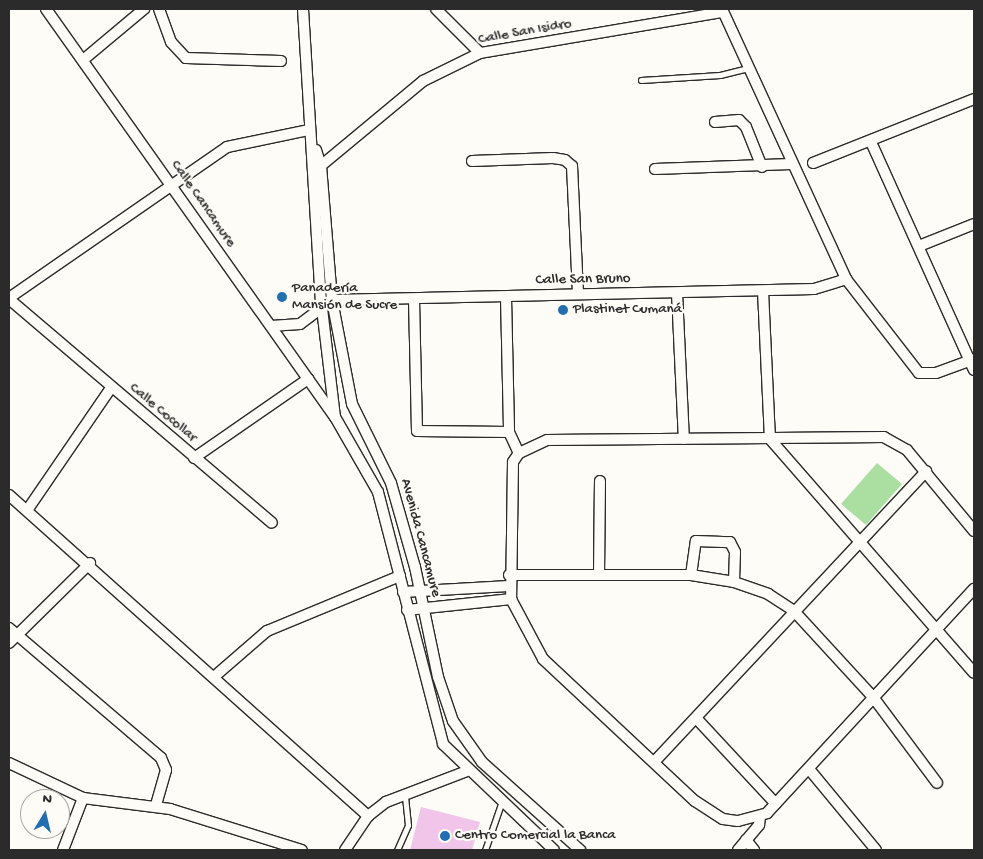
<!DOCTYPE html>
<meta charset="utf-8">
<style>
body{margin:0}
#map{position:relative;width:983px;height:859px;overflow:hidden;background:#fdfcf7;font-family:"Gochi Hand",sans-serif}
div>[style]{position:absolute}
.green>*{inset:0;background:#abdfa1}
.building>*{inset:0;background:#f1c5ea}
.roads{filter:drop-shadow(1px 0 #2b2b2b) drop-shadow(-1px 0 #2b2b2b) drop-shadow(0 1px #2b2b2b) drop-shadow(0 -1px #2b2b2b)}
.service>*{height:5px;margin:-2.5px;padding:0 2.5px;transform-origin:2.5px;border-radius:2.5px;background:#fdfcf7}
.minor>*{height:10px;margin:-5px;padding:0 5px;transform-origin:5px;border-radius:5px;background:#fdfcf7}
.dots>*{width:14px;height:14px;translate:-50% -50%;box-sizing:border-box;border:2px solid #fdfcf7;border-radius:50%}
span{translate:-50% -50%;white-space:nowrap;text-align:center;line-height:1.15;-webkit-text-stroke:4.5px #fdfcf7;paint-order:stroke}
.street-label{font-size:15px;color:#2b2b2b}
.poi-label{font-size:15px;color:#2b2b2b}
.left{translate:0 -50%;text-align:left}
.frame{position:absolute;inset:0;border:10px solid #2b2b2b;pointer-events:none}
.north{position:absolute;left:20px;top:789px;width:50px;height:50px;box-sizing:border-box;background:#fdfcf7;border:1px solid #a9a8a5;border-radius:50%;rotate:9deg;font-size:14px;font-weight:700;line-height:20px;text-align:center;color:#2b2b2b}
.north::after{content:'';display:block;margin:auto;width:18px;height:22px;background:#1f6fb2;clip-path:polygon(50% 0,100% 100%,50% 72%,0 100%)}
</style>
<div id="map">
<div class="green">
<i style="clip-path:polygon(877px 463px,902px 484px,866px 525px,841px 504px)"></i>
</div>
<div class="building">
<i style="clip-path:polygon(421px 807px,480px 822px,472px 850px,410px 850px)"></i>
</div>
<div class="roads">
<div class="service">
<i style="left:641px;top:80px;width:79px;rotate:-3.6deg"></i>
<i style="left:720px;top:75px;width:30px;rotate:-14deg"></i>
<i style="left:397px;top:850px;width:27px;rotate:-66deg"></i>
<i style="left:408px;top:825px;width:30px;rotate:-96deg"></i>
<i style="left:485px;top:850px;width:52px;rotate:-70.9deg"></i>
</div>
<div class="minor">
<i style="left:46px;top:9px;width:499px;rotate:54.7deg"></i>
<i style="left:159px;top:9px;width:35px;rotate:70deg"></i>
<i style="left:171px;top:42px;width:22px;rotate:47deg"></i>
<i style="left:186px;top:58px;width:95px;rotate:1.8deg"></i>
<i style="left:303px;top:9px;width:292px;rotate:86.5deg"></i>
<i style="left:321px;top:300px;width:118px;rotate:83.2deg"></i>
<i style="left:335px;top:417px;width:86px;rotate:60.2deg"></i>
<i style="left:378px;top:492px;width:260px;rotate:75.5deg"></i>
<i style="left:443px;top:744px;width:153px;rotate:43.7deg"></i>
<i style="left:436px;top:9px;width:62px;rotate:45deg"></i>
<i style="left:722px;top:9px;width:297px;rotate:65.3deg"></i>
<i style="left:846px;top:279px;width:119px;rotate:52.2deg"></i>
<i style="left:919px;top:373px;width:17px"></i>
<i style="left:936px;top:373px;width:40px;rotate:-20.2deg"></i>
<i style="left:83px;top:60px;width:80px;rotate:-39.9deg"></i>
<i style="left:715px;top:122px;width:24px;rotate:-5deg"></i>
<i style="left:739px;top:120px;width:10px;rotate:45deg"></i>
<i style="left:746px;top:127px;width:43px;rotate:68.2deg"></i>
<i style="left:871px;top:142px;width:250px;rotate:65.7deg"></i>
<i style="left:316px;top:150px;width:17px;rotate:73deg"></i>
<i style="left:321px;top:166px;width:134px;rotate:85.3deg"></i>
<i style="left:332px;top:300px;width:106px;rotate:79.1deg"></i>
<i style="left:352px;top:404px;width:88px;rotate:63.7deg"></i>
<i style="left:391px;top:483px;width:87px;rotate:74.1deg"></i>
<i style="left:415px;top:567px;width:112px;rotate:78.2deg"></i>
<i style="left:438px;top:677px;width:46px;rotate:71.2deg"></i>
<i style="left:453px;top:721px;width:50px;rotate:54.7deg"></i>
<i style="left:482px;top:762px;width:132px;rotate:41.9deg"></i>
<i style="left:472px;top:161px;width:81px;rotate:-2.1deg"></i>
<i style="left:553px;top:158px;width:12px;rotate:9deg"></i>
<i style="left:565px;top:160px;width:9px;rotate:41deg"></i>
<i style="left:572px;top:166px;width:128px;rotate:87.3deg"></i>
<i style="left:813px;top:163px;width:173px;rotate:-21.7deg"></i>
<i style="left:317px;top:169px;width:138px;rotate:-39.7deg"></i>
<i style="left:423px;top:81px;width:64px;rotate:-26.2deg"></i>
<i style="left:480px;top:53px;width:246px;rotate:-9.6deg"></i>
<i style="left:655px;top:169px;width:136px;rotate:-2.1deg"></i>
<i style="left:919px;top:246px;width:59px;rotate:-21.8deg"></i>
<i style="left:763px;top:291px;width:148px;rotate:87.3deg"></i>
<i style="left:770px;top:439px;width:310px;rotate:48.9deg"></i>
<i style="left:677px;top:293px;width:146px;rotate:87.3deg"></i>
<i style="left:506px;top:297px;width:135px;rotate:88.7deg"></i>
<i style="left:509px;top:432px;width:23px;rotate:65deg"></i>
<i style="left:9px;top:298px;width:265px;rotate:-34.7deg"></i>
<i style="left:227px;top:147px;width:84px;rotate:-11.7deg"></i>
<i style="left:9px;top:299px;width:345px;rotate:40.4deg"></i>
<i style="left:414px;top:299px;width:132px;rotate:88.7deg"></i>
<i style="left:417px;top:431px;width:92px;rotate:0.6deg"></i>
<i style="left:271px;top:326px;width:29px;rotate:-4deg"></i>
<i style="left:300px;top:324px;width:40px;rotate:-37deg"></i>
<i style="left:332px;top:300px;width:482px;rotate:-1.3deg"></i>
<i style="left:814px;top:289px;width:34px;rotate:-17deg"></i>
<i style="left:194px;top:458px;width:139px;rotate:-34.7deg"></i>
<i style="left:9px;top:495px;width:482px;rotate:41.8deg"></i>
<i style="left:28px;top:509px;width:147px;rotate:-55.6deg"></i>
<i style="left:974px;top:531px;width:105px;rotate:-129.6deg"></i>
<i style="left:907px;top:450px;width:26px;rotate:-151deg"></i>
<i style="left:884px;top:437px;width:337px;rotate:179.5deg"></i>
<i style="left:547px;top:440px;width:31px;rotate:155deg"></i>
<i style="left:519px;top:453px;width:11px;rotate:124deg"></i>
<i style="left:513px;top:462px;width:137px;rotate:90.8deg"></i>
<i style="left:511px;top:599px;width:68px;rotate:61.9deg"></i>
<i style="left:543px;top:659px;width:208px;rotate:43.1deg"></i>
<i style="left:695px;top:801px;width:33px;rotate:33deg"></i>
<i style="left:723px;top:819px;width:15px;rotate:8deg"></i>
<i style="left:738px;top:821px;width:30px;rotate:-15deg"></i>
<i style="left:767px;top:813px;width:305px;rotate:-47.3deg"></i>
<i style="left:509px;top:575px;width:182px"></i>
<i style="left:691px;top:575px;width:44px;rotate:9.2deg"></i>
<i style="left:734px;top:582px;width:36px;rotate:19deg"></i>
<i style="left:768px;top:594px;width:31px;rotate:33deg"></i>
<i style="left:794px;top:611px;width:117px;rotate:47.4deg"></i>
<i style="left:873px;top:697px;width:107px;rotate:53.3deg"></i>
<i style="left:599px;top:575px;width:94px;rotate:-89.4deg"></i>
<i style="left:691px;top:575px;width:34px;rotate:-82deg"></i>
<i style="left:696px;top:541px;width:34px;rotate:2deg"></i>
<i style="left:730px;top:542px;width:11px;rotate:63deg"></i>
<i style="left:735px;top:552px;width:30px;rotate:92deg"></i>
<i style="left:403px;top:592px;width:106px;rotate:-3.2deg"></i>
<i style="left:407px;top:610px;width:105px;rotate:-6deg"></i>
<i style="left:9px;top:628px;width:200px;rotate:40.5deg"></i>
<i style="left:161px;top:758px;width:13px;rotate:67deg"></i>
<i style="left:166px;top:770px;width:37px;rotate:106deg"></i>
<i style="left:9px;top:643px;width:114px;rotate:-44.6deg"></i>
<i style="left:215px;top:676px;width:69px;rotate:-40.9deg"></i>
<i style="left:267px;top:631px;width:144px;rotate:-22.5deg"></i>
<i style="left:696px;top:718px;width:117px;rotate:47.1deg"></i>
<i style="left:655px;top:761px;width:397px;rotate:-46.9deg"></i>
<i style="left:9px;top:763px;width:82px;rotate:25.3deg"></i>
<i style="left:83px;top:798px;width:88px;rotate:7.2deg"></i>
<i style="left:170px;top:809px;width:138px;rotate:17.3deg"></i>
<i style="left:809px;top:769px;width:105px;rotate:50.4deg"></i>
<i style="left:746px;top:840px;width:13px;rotate:51deg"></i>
<i style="left:63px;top:850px;width:56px;rotate:-69deg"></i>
<i style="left:345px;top:850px;width:41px;rotate:-55.9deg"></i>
<i style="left:368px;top:816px;width:23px;rotate:-38deg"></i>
<i style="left:386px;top:802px;width:87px;rotate:-20.9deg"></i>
<i style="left:738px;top:850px;width:33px;rotate:-50deg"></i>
<i style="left:759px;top:825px;width:8px;rotate:-83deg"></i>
</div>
</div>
<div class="dots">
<i style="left:282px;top:297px;background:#1f6fb2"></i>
<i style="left:563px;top:310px;background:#1f6fb2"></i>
<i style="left:445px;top:836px;background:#1f6fb2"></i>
</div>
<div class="street-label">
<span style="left:525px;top:32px;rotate:-10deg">Calle San Isidro</span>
<span style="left:203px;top:204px;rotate:55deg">Calle Cancamure</span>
<span style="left:583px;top:280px;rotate:-1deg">Calle San Bruno</span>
<span style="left:163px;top:413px;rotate:40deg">Calle Cocollar</span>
<span style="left:420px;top:538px;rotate:75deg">Avenida Cancamure</span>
</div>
<div class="poi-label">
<span class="left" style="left:292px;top:297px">Panadería<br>Mansión de Sucre</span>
<span class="left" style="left:573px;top:310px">Plastinet Cumaná</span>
<span class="left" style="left:455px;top:836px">Centro Comercial la Banca</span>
</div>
<div class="frame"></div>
<div class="north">N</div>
</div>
